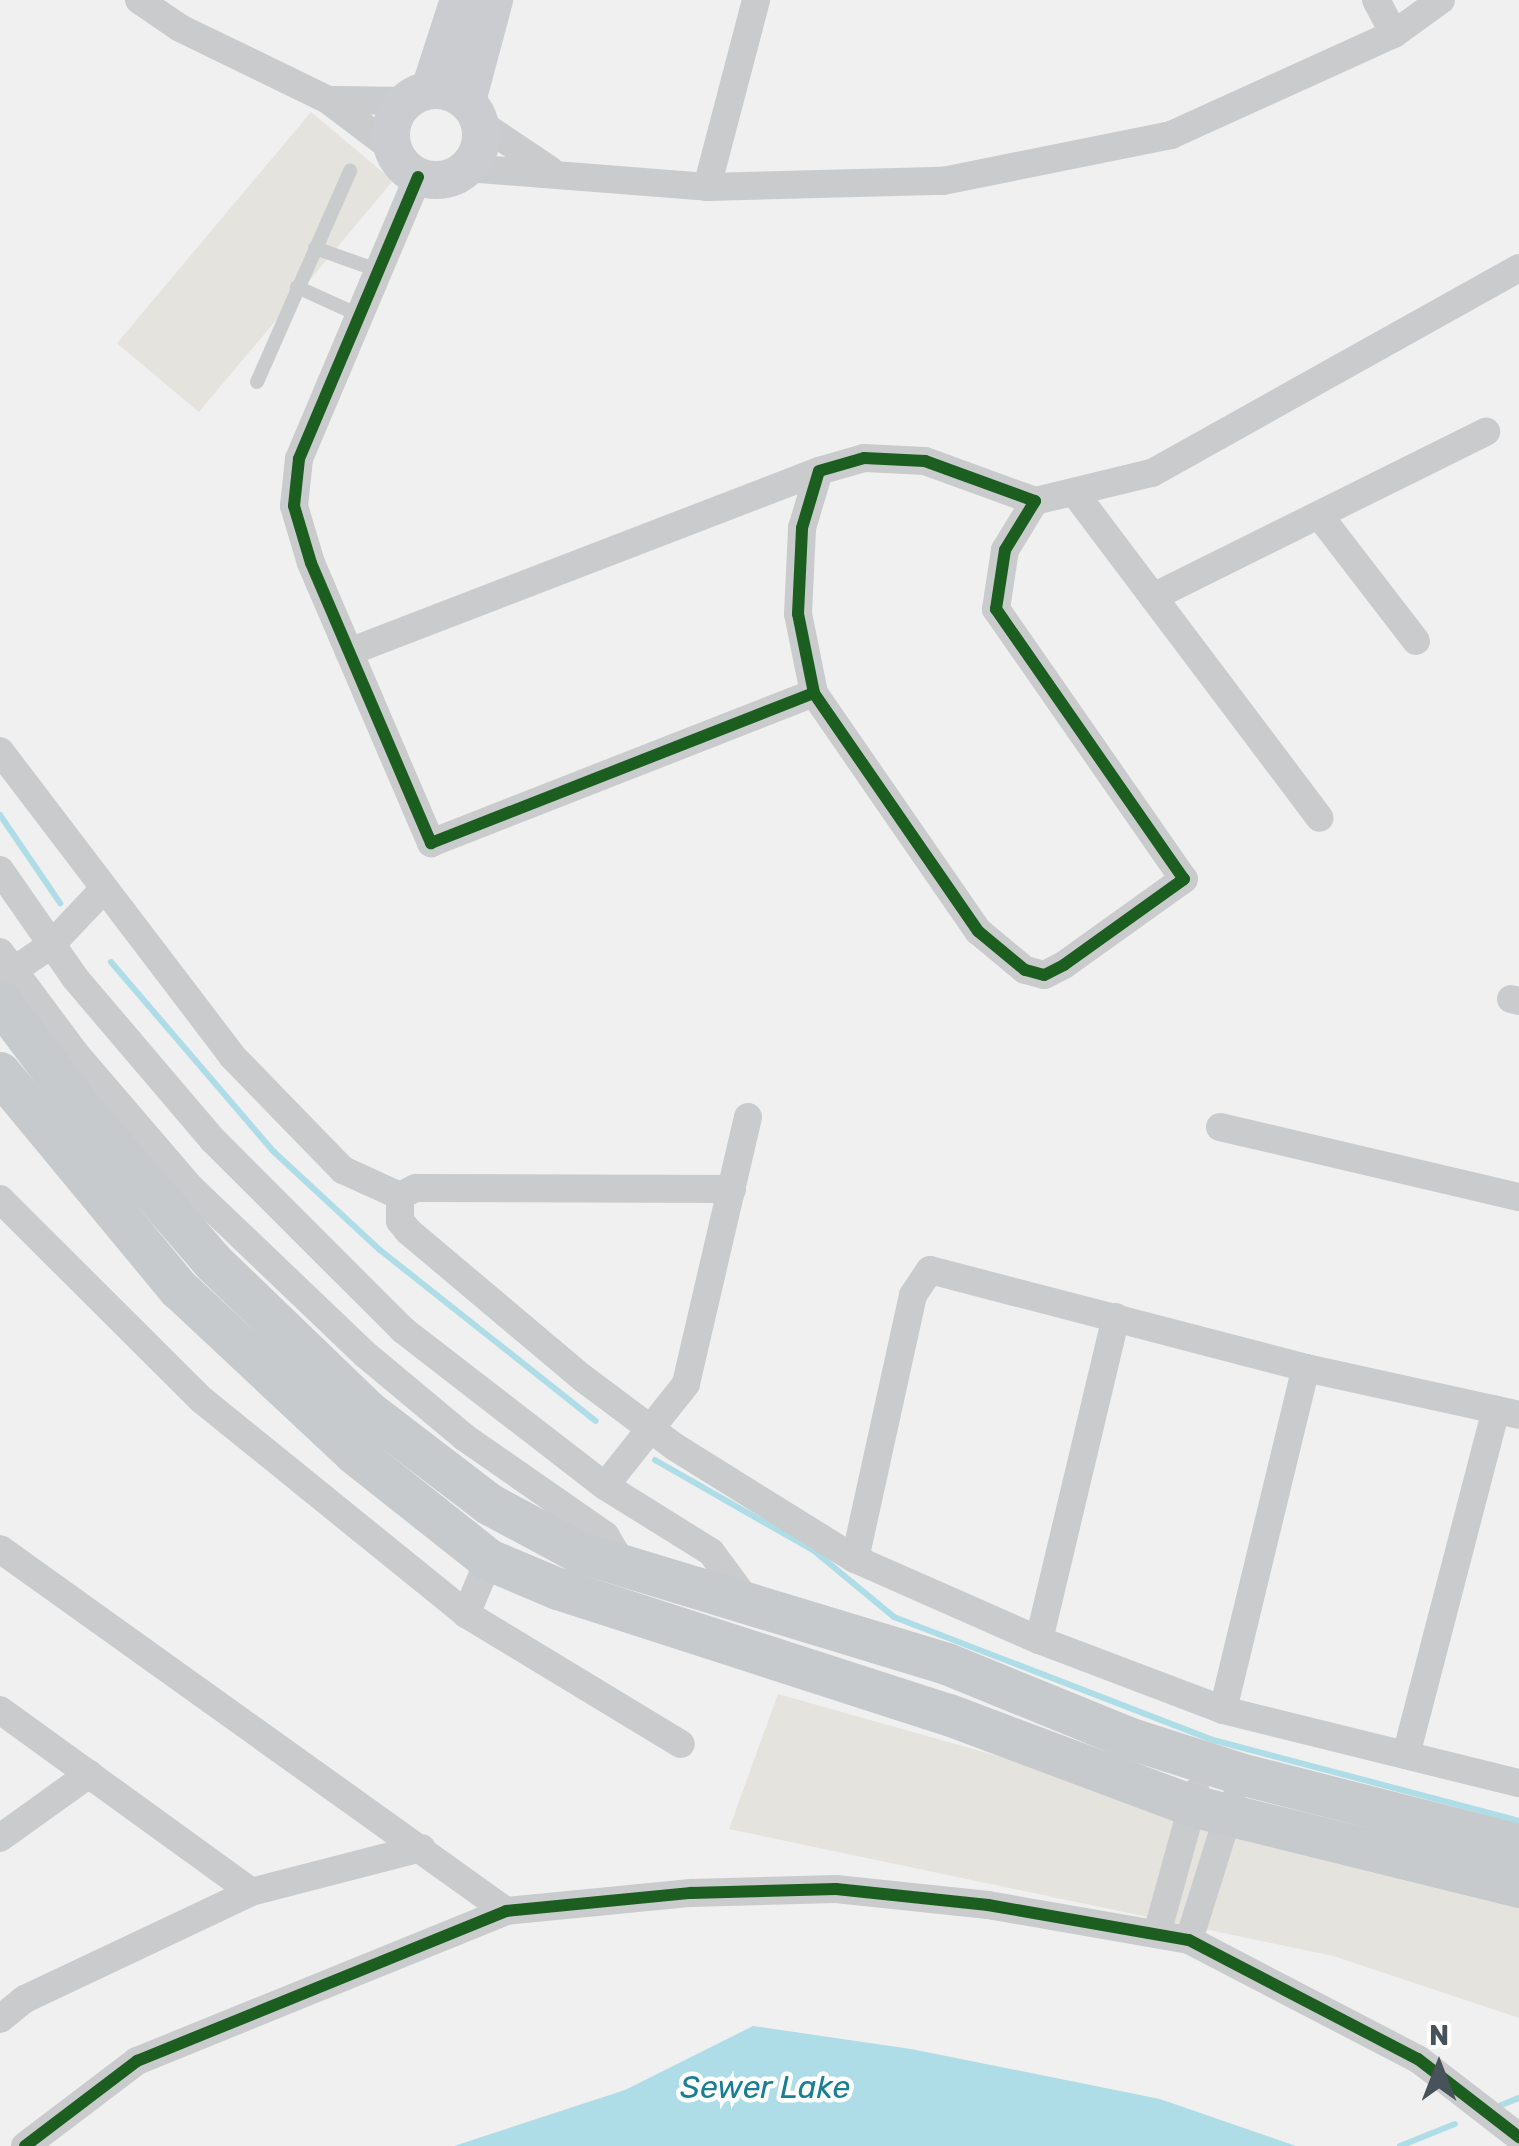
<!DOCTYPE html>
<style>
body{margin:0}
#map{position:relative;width:1519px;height:2146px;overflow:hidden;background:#f0f0f0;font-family:Rubik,sans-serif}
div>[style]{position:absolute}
.commercial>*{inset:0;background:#e5e3dd;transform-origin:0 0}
.water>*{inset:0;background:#aedce7}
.stream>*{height:6px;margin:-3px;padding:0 3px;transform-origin:3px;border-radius:3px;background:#aedce7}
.lane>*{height:14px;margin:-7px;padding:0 7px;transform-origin:7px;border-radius:7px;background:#cacbcd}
.street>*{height:28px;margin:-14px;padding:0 14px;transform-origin:14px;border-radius:14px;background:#cacbcd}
.secondary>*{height:38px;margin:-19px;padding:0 19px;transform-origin:19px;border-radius:19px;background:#cacccf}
.secondary>.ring{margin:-19px;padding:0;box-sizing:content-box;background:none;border:38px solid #cacccf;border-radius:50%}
.primary>*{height:42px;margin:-21px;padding:0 21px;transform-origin:21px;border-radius:21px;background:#c6cacc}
.cycleway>*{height:12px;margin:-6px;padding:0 6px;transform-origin:6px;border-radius:6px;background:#1b5e20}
span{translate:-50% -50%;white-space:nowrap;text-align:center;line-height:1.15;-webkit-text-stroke:9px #fff;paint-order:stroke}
.water-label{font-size:32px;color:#1a7e94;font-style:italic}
.north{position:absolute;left:1389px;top:2016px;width:100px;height:100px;-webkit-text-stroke:8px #fff;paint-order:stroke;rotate:0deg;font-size:28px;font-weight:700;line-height:40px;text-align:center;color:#48525a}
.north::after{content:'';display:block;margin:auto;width:35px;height:45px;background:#48525a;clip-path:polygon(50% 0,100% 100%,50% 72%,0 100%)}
</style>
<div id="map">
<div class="commercial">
<div style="left:311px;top:112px;width:107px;height:302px;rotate:40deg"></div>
<div style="clip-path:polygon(778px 1694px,1519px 1903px,1519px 2018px,1333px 1956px,729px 1829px)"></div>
</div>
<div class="water">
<div style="clip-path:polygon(753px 2026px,911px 2049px,1160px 2099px,1296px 2146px,454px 2146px,625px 2090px)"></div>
</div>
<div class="stream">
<div style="left:0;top:815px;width:107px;rotate:55.7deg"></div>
<div style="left:111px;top:962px;width:249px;rotate:49.4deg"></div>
<div style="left:273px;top:1151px;width:146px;rotate:42.8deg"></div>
<div style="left:380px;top:1250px;width:275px;rotate:38.4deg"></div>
<div style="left:655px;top:1460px;width:182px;rotate:29.7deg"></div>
<div style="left:813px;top:1550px;width:105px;rotate:39.6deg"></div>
<div style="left:894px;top:1617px;width:342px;rotate:21.1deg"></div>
<div style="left:1213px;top:1740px;width:317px;rotate:14.8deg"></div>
<div style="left:1494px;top:2108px;width:27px;rotate:-22deg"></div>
<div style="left:1400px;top:2146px;width:59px;rotate:-21.8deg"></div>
</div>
<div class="lane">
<div style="left:315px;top:248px;width:69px;rotate:19.5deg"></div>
<div style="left:297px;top:287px;width:70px;rotate:24.4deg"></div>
<div style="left:257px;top:382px;width:231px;rotate:-66.2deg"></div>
</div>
<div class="street">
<div style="left:139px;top:0;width:50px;rotate:34.3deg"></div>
<div style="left:180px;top:28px;width:165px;rotate:25.9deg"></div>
<div style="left:328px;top:100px;width:76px;rotate:37deg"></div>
<div style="left:1376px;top:0;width:38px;rotate:62deg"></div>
<div style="left:335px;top:100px;width:71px;rotate:0.8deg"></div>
<div style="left:480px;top:123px;width:84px;rotate:33.9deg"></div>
<div style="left:467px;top:168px;width:241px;rotate:4.5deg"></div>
<div style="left:707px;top:187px;width:236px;rotate:-1.5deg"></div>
<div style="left:943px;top:181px;width:233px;rotate:-11.4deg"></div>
<div style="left:1171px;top:135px;width:245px;rotate:-24.4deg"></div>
<div style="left:1394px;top:34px;width:58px;rotate:-35.9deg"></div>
<div style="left:418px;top:177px;width:306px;rotate:112.9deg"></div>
<div style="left:299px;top:459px;width:47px;rotate:96.1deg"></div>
<div style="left:294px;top:506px;width:59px;rotate:73.4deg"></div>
<div style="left:311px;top:563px;width:305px;rotate:66.8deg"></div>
<div style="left:431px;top:843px;width:411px;rotate:-21.4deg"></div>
<div style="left:814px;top:693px;width:81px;rotate:-101.4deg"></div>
<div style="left:798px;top:614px;width:86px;rotate:-87.3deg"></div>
<div style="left:802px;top:528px;width:59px;rotate:-73.4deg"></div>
<div style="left:819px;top:471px;width:47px;rotate:-16.1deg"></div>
<div style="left:864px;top:458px;width:61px;rotate:2.8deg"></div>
<div style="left:925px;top:461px;width:117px;rotate:20deg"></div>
<div style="left:1035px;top:501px;width:57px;rotate:121.5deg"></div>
<div style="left:1005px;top:550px;width:60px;rotate:98.7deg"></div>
<div style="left:996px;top:609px;width:329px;rotate:55.2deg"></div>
<div style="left:1184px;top:879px;width:148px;rotate:144.4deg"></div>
<div style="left:1064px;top:965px;width:22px;rotate:153deg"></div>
<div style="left:1044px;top:975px;width:20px;rotate:-165deg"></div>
<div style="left:1025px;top:970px;width:61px;rotate:-140.3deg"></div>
<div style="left:978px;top:931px;width:289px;rotate:-124.6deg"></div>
<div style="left:707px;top:187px;width:193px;rotate:-75.3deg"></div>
<div style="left:1074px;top:492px;width:408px;rotate:53deg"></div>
<div style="left:1035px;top:501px;width:120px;rotate:-13.5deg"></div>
<div style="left:1152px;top:473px;width:420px;rotate:-29.2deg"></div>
<div style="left:1319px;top:515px;width:159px;rotate:52.4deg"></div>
<div style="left:1153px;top:597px;width:372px;rotate:-26.4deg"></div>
<div style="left:349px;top:652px;width:504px;rotate:-21.06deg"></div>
<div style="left:0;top:751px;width:383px;rotate:52.7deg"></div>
<div style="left:232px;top:1056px;width:159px;rotate:45.8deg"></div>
<div style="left:343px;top:1170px;width:63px;rotate:24.5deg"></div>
<div style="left:0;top:870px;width:131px;rotate:55.2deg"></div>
<div style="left:75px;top:978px;width:213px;rotate:49.6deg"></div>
<div style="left:213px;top:1140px;width:269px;rotate:45deg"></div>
<div style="left:403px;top:1330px;width:255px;rotate:37.7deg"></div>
<div style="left:0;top:952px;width:126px;rotate:53.4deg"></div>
<div style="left:75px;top:1053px;width:177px;rotate:49.4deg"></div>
<div style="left:190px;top:1187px;width:243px;rotate:43.7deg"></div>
<div style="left:366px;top:1355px;width:128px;rotate:39.9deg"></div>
<div style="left:464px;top:1437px;width:172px;rotate:34.8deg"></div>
<div style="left:605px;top:1535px;width:39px;rotate:59deg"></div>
<div style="left:1px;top:979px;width:60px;rotate:-34.2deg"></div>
<div style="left:51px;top:945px;width:73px;rotate:-46.7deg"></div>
<div style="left:1511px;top:999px;width:8px;rotate:14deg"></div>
<div style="left:748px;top:1117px;width:274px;rotate:103.1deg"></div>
<div style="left:686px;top:1384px;width:130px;rotate:128.5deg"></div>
<div style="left:605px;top:1486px;width:125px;rotate:31.9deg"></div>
<div style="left:711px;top:1552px;width:67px;rotate:53.5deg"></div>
<div style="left:1220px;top:1127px;width:307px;rotate:13.2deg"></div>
<div style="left:400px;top:1196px;width:25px;rotate:90deg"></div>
<div style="left:400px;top:1221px;width:13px;rotate:51deg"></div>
<div style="left:408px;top:1231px;width:230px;rotate:40.1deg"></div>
<div style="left:584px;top:1379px;width:114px;rotate:36.8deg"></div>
<div style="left:675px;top:1447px;width:212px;rotate:31.9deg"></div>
<div style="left:855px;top:1559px;width:201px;rotate:23.8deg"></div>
<div style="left:1039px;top:1640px;width:197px;rotate:20.8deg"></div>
<div style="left:1223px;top:1710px;width:305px;rotate:13.9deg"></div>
<div style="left:400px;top:1196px;width:18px;rotate:-27deg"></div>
<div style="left:416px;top:1188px;width:316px;rotate:0.2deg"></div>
<div style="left:0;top:1199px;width:285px;rotate:44.9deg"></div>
<div style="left:202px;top:1400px;width:340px;rotate:39deg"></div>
<div style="left:466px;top:1614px;width:251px;rotate:31.2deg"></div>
<div style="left:0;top:1549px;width:622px;rotate:35.58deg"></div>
<div style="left:855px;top:1559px;width:270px;rotate:-77.6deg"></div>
<div style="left:913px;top:1295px;width:30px;rotate:-56deg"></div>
<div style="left:930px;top:1270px;width:389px;rotate:14.6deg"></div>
<div style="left:1306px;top:1368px;width:218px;rotate:12.4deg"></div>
<div style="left:466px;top:1614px;width:59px;rotate:-66.9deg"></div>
<div style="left:1039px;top:1640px;width:332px;rotate:-76.6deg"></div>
<div style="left:0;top:1710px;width:310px;rotate:35.9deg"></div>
<div style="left:1223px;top:1710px;width:352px;rotate:-76.4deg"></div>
<div style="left:1406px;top:1755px;width:357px;rotate:-75.4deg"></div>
<div style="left:0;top:1838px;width:110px;rotate:-35.7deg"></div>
<div style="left:1158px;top:1930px;width:143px;rotate:-74.6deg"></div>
<div style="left:1189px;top:1940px;width:144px;rotate:-72.6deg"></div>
<div style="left:0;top:2019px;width:32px;rotate:-39deg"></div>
<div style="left:25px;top:1999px;width:250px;rotate:-25.3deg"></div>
<div style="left:251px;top:1892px;width:176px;rotate:-14.5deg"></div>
<div style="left:25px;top:2146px;width:141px;rotate:-37.2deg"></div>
<div style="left:137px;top:2061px;width:398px;rotate:-22.1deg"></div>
<div style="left:506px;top:1911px;width:186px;rotate:-5.6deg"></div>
<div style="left:691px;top:1893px;width:145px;rotate:-1.6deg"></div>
<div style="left:836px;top:1889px;width:153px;rotate:6deg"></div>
<div style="left:988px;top:1905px;width:204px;rotate:9.9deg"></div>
<div style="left:1189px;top:1940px;width:258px;rotate:27.5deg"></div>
<div style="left:1418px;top:2059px;width:128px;rotate:37.7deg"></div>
</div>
<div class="secondary">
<div style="left:430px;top:89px;width:94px;rotate:-72deg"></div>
<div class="ring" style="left:391px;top:90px;width:52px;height:52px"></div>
<div style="left:467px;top:101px;width:105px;rotate:-75deg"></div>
</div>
<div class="primary">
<div style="left:0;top:1001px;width:135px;rotate:53.1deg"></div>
<div style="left:81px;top:1109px;width:203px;rotate:49.2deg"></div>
<div style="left:214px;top:1263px;width:216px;rotate:43.9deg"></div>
<div style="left:370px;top:1413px;width:150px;rotate:37.4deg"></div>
<div style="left:489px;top:1504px;width:101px;rotate:28.3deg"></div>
<div style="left:578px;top:1552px;width:386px;rotate:16.9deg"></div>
<div style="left:947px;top:1664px;width:196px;rotate:22.2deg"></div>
<div style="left:1128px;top:1738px;width:118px;rotate:17.8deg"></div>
<div style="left:1240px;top:1774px;width:288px;rotate:14.3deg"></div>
<div style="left:0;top:1073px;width:281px;rotate:50.4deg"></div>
<div style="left:179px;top:1289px;width:240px;rotate:43.1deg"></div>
<div style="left:354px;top:1453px;width:172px;rotate:38.4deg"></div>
<div style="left:489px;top:1560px;width:75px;rotate:22.8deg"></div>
<div style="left:558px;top:1589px;width:411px;rotate:17.9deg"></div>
<div style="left:949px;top:1715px;width:259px;rotate:20.5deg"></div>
<div style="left:1192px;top:1806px;width:337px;rotate:13.9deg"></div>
</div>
<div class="cycleway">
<div style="left:418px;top:177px;width:306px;rotate:112.9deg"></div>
<div style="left:299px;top:459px;width:47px;rotate:96.1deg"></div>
<div style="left:294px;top:506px;width:59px;rotate:73.4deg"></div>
<div style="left:311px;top:563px;width:305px;rotate:66.8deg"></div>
<div style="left:431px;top:843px;width:411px;rotate:-21.4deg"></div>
<div style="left:814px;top:693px;width:81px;rotate:-101.4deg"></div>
<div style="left:798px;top:614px;width:86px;rotate:-87.3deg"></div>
<div style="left:802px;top:528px;width:59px;rotate:-73.4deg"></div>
<div style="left:819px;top:471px;width:47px;rotate:-16.1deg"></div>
<div style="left:864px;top:458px;width:61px;rotate:2.8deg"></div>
<div style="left:925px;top:461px;width:117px;rotate:20deg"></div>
<div style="left:1035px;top:501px;width:57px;rotate:121.5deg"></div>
<div style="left:1005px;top:550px;width:60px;rotate:98.7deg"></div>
<div style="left:996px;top:609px;width:329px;rotate:55.2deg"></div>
<div style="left:1184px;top:879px;width:148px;rotate:144.4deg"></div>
<div style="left:1064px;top:965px;width:22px;rotate:153deg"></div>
<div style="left:1044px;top:975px;width:20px;rotate:-165deg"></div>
<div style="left:1025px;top:970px;width:61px;rotate:-140.3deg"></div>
<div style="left:978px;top:931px;width:289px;rotate:-124.6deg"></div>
<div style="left:25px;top:2146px;width:141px;rotate:-37.2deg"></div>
<div style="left:137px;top:2061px;width:398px;rotate:-22.1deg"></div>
<div style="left:506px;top:1911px;width:186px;rotate:-5.6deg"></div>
<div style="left:691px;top:1893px;width:145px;rotate:-1.6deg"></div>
<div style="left:836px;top:1889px;width:153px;rotate:6deg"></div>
<div style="left:988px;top:1905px;width:204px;rotate:9.9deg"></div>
<div style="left:1189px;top:1940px;width:258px;rotate:27.5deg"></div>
<div style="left:1418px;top:2059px;width:128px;rotate:37.7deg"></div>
</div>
<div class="water-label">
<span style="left:765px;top:2087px">Sewer Lake</span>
</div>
<div class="north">N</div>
</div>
